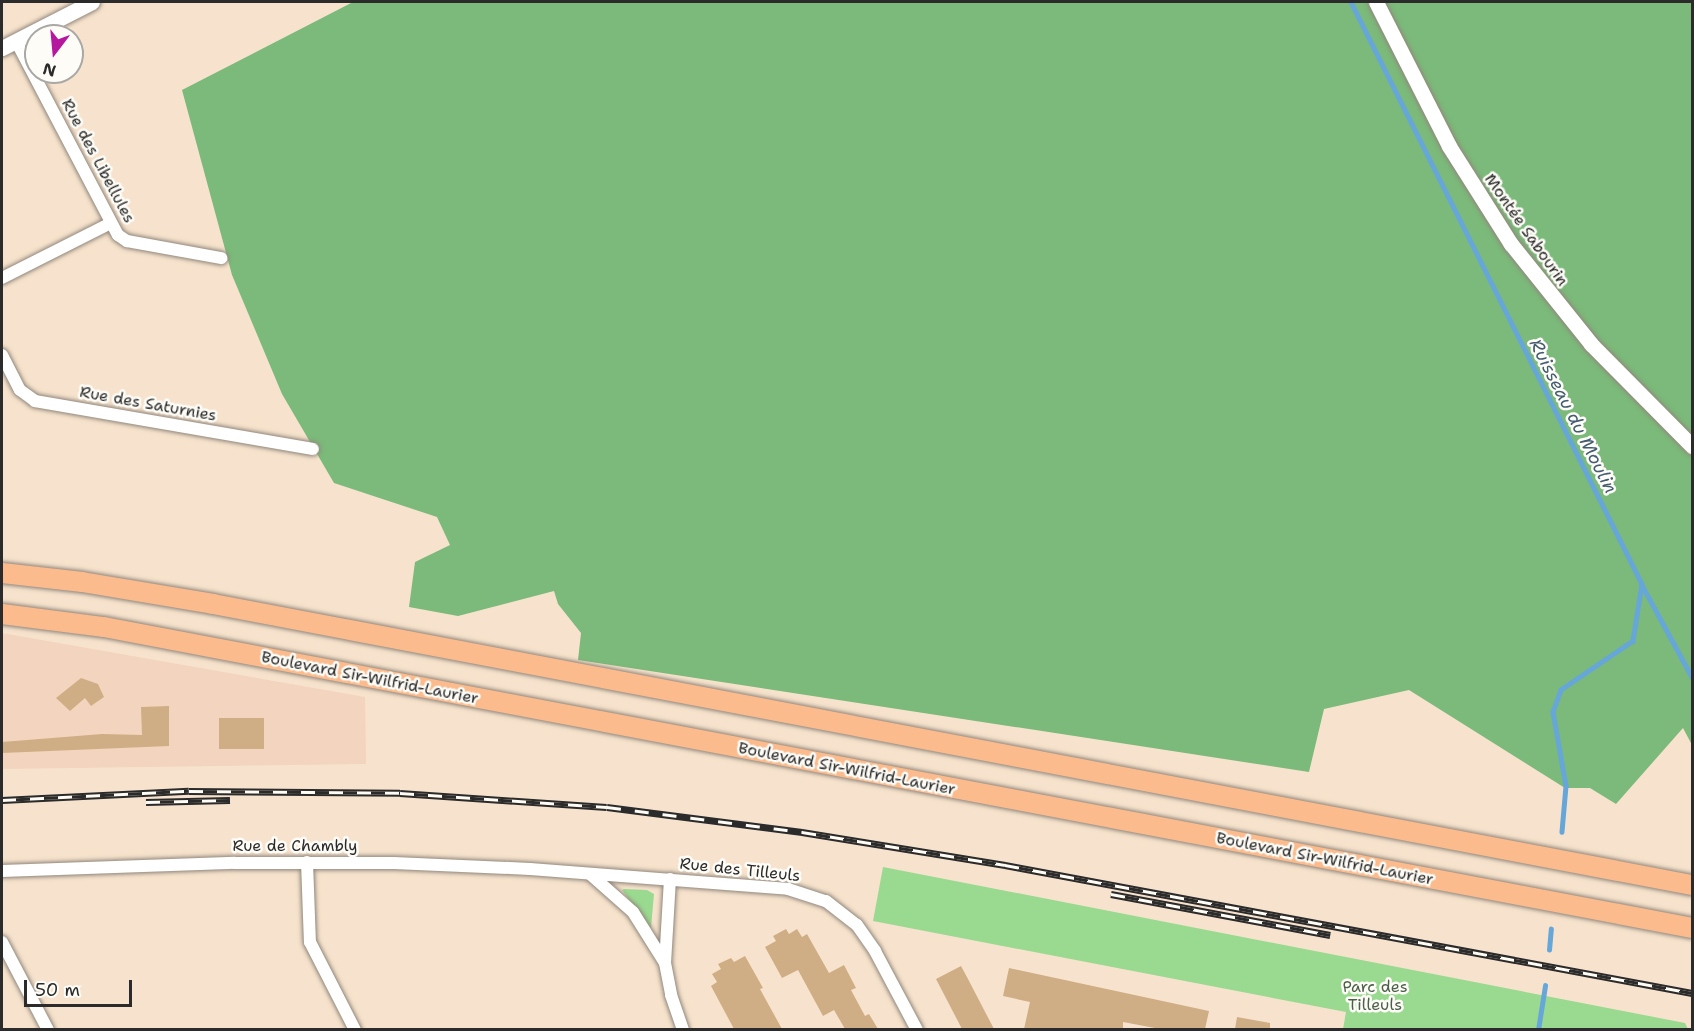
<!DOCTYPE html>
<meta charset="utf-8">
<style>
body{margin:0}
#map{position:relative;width:1694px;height:1031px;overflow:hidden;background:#f7e3cd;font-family:"Shantell Sans",sans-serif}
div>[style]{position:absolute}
.built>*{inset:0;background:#f3d4be}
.green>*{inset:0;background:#9ada90}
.forest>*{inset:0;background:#7bba7a}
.stream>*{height:4.5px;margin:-2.25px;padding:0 2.25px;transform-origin:2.25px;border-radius:2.25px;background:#66a6d9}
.building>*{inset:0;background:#cfae85;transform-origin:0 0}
.roads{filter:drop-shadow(0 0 2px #91877c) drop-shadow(0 0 2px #91877c)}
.minor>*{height:12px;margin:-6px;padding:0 6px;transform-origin:6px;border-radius:6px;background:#fff}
.tertiary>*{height:15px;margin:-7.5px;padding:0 7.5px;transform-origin:7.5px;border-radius:7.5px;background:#fff}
.primary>*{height:20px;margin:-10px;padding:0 10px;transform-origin:10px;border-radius:10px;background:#fbbb8d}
.rail>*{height:7px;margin-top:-3.5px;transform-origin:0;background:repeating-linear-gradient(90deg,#fdfcf7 0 14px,#2b2b2b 0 28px);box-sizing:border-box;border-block:2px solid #2b2b2b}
span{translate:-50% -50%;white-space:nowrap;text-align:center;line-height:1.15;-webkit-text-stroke:5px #fdfcf7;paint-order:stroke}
.street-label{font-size:16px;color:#2b2b2b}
.park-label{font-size:16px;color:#4c6049}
.water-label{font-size:18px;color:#435c71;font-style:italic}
.frame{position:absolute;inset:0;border:3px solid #2b2b2b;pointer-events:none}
.north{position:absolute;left:24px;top:24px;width:60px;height:60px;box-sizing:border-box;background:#fdfcf7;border:2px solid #a9a8a5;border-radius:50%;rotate:196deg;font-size:16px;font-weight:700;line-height:24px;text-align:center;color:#2b2b2b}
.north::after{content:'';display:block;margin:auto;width:21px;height:27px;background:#b5179e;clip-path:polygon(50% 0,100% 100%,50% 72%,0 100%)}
.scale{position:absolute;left:24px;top:980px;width:108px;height:27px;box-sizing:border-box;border:3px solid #2b2b2b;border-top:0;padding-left:8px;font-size:18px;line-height:21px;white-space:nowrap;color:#2b2b2b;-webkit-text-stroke:4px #fdfcf7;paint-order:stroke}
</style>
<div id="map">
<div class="built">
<div style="clip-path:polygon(2px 633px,365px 697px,366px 764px,2px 769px)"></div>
</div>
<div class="green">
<div style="clip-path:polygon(883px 867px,1685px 1023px,1688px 1029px,1343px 1029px,1346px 1012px,873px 921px)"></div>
<div style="clip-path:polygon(624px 889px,647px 890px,654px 894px,651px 928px,622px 890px)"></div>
</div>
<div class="forest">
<div style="clip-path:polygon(353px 2px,1692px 2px,1692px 745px,1683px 728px,1616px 804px,1590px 788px,1565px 788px,1409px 690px,1324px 709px,1309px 772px,578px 660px,581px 633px,558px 604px,554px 591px,458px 616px,409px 607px,415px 562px,450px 545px,437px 517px,334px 483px,282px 394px,232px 275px,182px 90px)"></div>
</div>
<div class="stream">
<div style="left:1351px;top:2px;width:651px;rotate:63.43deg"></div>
<div style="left:1642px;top:584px;width:58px;rotate:99deg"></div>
<div style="left:1633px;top:641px;width:87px;rotate:145.8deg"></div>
<div style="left:1561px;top:690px;width:23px;rotate:110deg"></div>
<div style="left:1553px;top:712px;width:75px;rotate:80deg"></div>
<div style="left:1566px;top:786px;width:46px;rotate:95deg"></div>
<div style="left:1642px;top:585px;width:105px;rotate:61.5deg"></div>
<div style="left:1549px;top:950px;width:21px;rotate:-85deg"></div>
<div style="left:1538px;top:1030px;width:45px;rotate:-81deg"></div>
</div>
<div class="building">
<div style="clip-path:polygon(81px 678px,98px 684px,104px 697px,91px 706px,85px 698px,70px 711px,56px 698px)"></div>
<div style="clip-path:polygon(169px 706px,169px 746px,2px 753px,2px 742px,102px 734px,142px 735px,141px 707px)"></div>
<div style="left:219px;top:718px;width:45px;height:31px"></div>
<div style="clip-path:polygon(786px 929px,789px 934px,797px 929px,802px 937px,807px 934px,829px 973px,844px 965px,856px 988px,851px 990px,865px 1016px,869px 1014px,878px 1029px,845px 1029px,834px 1010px,823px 1016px,798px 970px,782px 978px,765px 947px,776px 941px,773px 936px)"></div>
<div style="clip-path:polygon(745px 956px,763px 988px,760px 989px,782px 1029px,734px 1029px,711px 986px,717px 982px,712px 974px,721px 969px,718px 964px,731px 958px,734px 962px)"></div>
<div style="clip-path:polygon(961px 966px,968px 979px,994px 1029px,962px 1029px,936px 979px)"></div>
<div style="clip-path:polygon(1009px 968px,1209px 1011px,1205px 1029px,1160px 1029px,1123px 1022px,1123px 1029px,1024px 1029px,1030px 1002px,1003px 996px)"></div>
<div style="clip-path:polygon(1237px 1017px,1270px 1023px,1270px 1029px,1235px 1029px)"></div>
</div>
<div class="roads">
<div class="minor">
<div style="left:16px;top:41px;width:219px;rotate:62.3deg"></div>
<div style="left:118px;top:235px;width:11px;rotate:34deg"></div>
<div style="left:127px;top:241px;width:96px;rotate:10.3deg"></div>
<div style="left:2px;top:278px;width:122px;rotate:-26.8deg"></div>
<div style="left:2px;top:355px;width:39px;rotate:63deg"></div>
<div style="left:20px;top:390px;width:19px;rotate:36deg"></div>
<div style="left:35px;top:401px;width:282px;rotate:9.8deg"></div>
<div style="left:307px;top:862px;width:80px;rotate:87.9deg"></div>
<div style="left:310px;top:942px;width:99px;rotate:62.9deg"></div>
<div style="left:2px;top:871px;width:233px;rotate:-2deg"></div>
<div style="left:235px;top:863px;width:159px"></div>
<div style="left:394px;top:863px;width:136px;rotate:2.5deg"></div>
<div style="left:530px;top:869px;width:259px;rotate:4.4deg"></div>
<div style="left:788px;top:889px;width:40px;rotate:18deg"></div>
<div style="left:826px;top:901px;width:39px;rotate:38deg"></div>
<div style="left:857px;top:925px;width:32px;rotate:55deg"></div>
<div style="left:875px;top:951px;width:89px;rotate:62deg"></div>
<div style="left:590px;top:874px;width:57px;rotate:41.5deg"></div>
<div style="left:633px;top:912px;width:60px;rotate:57.9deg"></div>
<div style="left:670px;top:879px;width:84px;rotate:93.4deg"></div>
<div style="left:665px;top:963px;width:33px;rotate:79deg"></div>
<div style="left:671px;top:995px;width:37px;rotate:71deg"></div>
<div style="left:2px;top:942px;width:99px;rotate:62.4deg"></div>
</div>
<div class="tertiary">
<div style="left:1376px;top:2px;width:161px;rotate:63.1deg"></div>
<div style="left:1449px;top:146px;width:116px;rotate:57.7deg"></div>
<div style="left:1511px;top:244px;width:128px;rotate:51.3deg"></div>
<div style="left:1591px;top:344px;width:144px;rotate:45.3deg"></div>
<div style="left:2px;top:48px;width:101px;rotate:-27.1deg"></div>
</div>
<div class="primary">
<div style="left:2px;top:573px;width:81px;rotate:6.4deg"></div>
<div style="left:82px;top:582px;width:133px;rotate:9.5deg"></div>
<div style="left:213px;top:604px;width:1505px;rotate:10.76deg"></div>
<div style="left:2px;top:614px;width:103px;rotate:7.3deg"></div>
<div style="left:104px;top:627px;width:1616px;rotate:10.73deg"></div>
</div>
</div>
<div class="rail">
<div style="left:2px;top:800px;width:187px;rotate:-2.8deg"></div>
<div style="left:189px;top:791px;width:211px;rotate:0.5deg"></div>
<div style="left:400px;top:793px;width:207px;rotate:3.9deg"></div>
<div style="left:607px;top:807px;width:197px;rotate:7.3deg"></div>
<div style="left:802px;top:832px;width:206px;rotate:9.2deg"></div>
<div style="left:1005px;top:865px;width:699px;rotate:10.55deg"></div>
<div style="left:146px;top:802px;width:84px;rotate:-1.4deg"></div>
<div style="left:1111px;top:894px;width:223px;rotate:10.6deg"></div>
</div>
<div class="street-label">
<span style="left:98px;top:161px;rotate:62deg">Rue des Libellules</span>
<span style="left:1526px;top:230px;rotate:55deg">Montée Sabourin</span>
<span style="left:148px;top:404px;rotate:10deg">Rue des Saturnies</span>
<span style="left:370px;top:678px;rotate:11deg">Boulevard Sir-Wilfrid-Laurier</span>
<span style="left:847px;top:769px;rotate:11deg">Boulevard Sir-Wilfrid-Laurier</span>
<span style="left:295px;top:846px">Rue de Chambly</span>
<span style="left:1325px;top:859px;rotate:11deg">Boulevard Sir-Wilfrid-Laurier</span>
<span style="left:740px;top:870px;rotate:6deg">Rue des Tilleuls</span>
</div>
<div class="park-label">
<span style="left:1375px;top:996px">Parc des<br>Tilleuls</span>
</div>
<div class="water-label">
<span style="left:1573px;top:416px;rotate:63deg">Ruisseau du Moulin</span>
</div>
<div class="frame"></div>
<div class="north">N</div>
<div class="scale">50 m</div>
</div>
